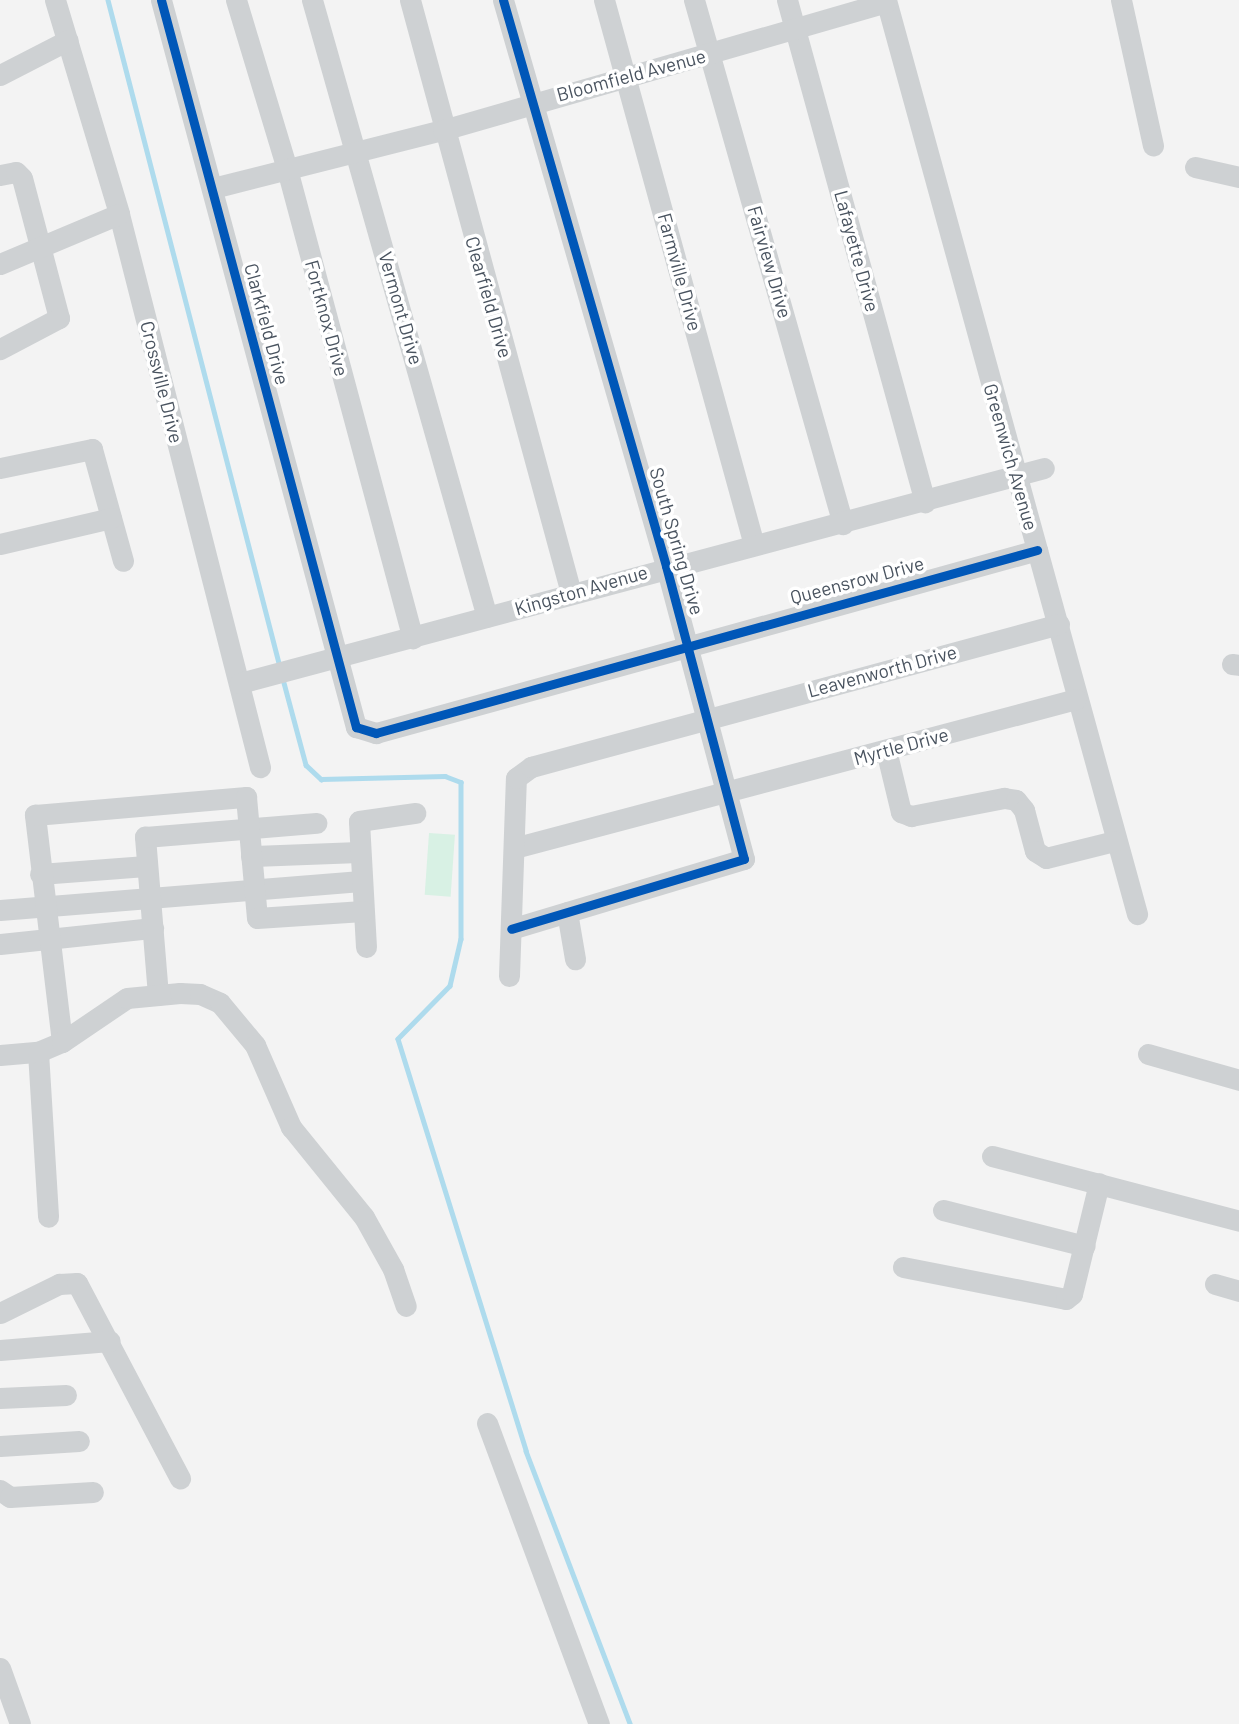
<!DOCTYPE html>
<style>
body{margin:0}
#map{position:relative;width:1239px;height:1724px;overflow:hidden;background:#f3f3f3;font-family:Barlow,sans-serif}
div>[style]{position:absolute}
.green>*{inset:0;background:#d8f1e4;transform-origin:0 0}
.stream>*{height:4.5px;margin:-2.25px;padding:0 2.25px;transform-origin:2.25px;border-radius:2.25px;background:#aedbed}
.minor>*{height:21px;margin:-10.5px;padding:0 10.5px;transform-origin:10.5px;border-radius:10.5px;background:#ced1d3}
.cycleway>*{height:9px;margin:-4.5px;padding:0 4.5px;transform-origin:4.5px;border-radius:4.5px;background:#0057b8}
span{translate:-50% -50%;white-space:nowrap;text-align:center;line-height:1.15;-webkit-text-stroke:7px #fff;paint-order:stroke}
.street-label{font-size:19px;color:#49535f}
</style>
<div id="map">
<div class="green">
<div style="left:429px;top:833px;width:26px;height:62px;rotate:4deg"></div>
</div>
<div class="stream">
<div style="left:108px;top:0;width:689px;rotate:75.54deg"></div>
<div style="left:283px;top:679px;width:89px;rotate:75deg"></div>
<div style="left:306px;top:765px;width:21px;rotate:43deg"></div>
<div style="left:321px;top:779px;width:124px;rotate:-1.4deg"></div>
<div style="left:445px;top:776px;width:17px;rotate:21deg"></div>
<div style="left:461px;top:782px;width:157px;rotate:90deg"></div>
<div style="left:461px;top:939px;width:48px;rotate:103.2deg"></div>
<div style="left:450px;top:986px;width:74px;rotate:134.5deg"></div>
<div style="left:398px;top:1039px;width:431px;rotate:72.7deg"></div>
<div style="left:526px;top:1451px;width:292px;rotate:69.1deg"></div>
</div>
<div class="minor">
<div style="left:55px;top:0;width:223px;rotate:73.3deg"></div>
<div style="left:119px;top:214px;width:571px;rotate:75.7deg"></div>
<div style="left:161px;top:0;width:753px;rotate:74.99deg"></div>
<div style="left:356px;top:727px;width:21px;rotate:17deg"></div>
<div style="left:376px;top:733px;width:686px;rotate:-15.47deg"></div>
<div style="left:236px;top:0;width:177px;rotate:73.2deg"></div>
<div style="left:287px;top:169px;width:486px;rotate:75deg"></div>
<div style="left:312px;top:0;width:641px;rotate:74.17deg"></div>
<div style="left:410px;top:0;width:614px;rotate:74.81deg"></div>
<div style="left:503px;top:0;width:589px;rotate:73.93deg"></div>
<div style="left:666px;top:566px;width:303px;rotate:75.1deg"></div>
<div style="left:744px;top:859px;width:243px;rotate:163.3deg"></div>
<div style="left:604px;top:0;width:565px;rotate:74.61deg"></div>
<div style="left:694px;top:0;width:545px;rotate:74.13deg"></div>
<div style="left:787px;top:0;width:521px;rotate:74.63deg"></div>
<div style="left:886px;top:0;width:948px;rotate:74.64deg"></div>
<div style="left:1121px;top:0;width:149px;rotate:77.6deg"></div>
<div style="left:0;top:75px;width:76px;rotate:-27.2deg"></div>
<div style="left:1195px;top:167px;width:45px;rotate:12.8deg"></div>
<div style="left:0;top:175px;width:16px;rotate:-11deg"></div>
<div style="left:16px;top:172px;width:8px;rotate:45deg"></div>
<div style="left:22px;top:178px;width:145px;rotate:75.2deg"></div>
<div style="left:59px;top:318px;width:67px;rotate:152.3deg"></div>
<div style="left:213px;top:188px;width:237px;rotate:-14.2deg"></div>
<div style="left:443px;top:130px;width:461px;rotate:-16.1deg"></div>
<div style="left:0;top:264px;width:129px;rotate:-22.8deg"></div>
<div style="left:0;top:468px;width:94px;rotate:-11.7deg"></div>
<div style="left:92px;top:449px;width:116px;rotate:74.5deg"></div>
<div style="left:0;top:544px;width:114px;rotate:-13.2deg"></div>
<div style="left:1232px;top:664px;width:7px;rotate:8deg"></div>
<div style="left:240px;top:683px;width:832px;rotate:-14.97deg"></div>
<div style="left:886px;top:750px;width:64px;rotate:76.4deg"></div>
<div style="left:901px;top:812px;width:11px;rotate:22deg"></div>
<div style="left:911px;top:816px;width:95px;rotate:-11deg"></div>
<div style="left:1004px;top:798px;width:12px;rotate:9deg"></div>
<div style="left:1016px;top:800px;width:13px;rotate:51deg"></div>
<div style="left:1024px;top:810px;width:42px;rotate:75deg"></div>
<div style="left:1035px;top:851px;width:13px;rotate:32deg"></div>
<div style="left:1046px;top:858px;width:70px;rotate:-14deg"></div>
<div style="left:514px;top:848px;width:581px;rotate:-14.85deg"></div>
<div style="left:251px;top:856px;width:108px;rotate:-2.1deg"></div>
<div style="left:40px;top:874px;width:106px;rotate:-4.3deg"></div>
<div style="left:0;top:910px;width:362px;rotate:-4.6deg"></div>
<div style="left:567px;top:912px;width:48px;rotate:80.3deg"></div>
<div style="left:0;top:944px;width:154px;rotate:-6deg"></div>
<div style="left:366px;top:947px;width:126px;rotate:-93.2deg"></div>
<div style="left:359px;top:821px;width:57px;rotate:-8.1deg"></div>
<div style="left:509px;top:976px;width:198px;rotate:-88deg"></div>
<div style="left:516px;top:778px;width:19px;rotate:-36deg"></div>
<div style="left:531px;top:767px;width:547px;rotate:-15.15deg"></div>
<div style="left:158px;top:995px;width:159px;rotate:-94.7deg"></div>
<div style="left:145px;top:837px;width:172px;rotate:-4.7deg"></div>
<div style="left:62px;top:1042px;width:229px;rotate:-96.8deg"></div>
<div style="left:35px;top:815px;width:212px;rotate:-4.9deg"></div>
<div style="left:246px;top:797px;width:121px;rotate:84.8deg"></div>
<div style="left:257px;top:918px;width:106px;rotate:-3.8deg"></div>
<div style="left:38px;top:1052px;width:165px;rotate:86.5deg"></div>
<div style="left:1148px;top:1054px;width:95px;rotate:15.9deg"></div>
<div style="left:0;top:1055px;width:38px;rotate:-5deg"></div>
<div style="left:38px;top:1052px;width:26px;rotate:-23deg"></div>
<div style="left:62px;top:1042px;width:78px;rotate:-34.1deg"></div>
<div style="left:127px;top:998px;width:53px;rotate:-5.4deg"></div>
<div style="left:180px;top:993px;width:20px;rotate:3deg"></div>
<div style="left:200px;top:994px;width:22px;rotate:24deg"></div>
<div style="left:220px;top:1003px;width:55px;rotate:50.2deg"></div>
<div style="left:255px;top:1045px;width:90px;rotate:66.3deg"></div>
<div style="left:291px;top:1127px;width:116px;rotate:51deg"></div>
<div style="left:364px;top:1217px;width:60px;rotate:60.9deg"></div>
<div style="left:393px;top:1269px;width:39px;rotate:71deg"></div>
<div style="left:992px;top:1156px;width:255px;rotate:14.7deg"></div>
<div style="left:943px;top:1210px;width:146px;rotate:14.2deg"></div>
<div style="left:903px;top:1267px;width:166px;rotate:11.1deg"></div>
<div style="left:1066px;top:1299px;width:8px;rotate:-40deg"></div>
<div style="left:1072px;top:1294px;width:114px;rotate:-76.3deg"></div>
<div style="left:1215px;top:1284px;width:25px;rotate:16deg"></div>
<div style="left:0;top:1313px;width:66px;rotate:-26.2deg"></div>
<div style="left:59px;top:1284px;width:18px;rotate:-3deg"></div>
<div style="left:77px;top:1283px;width:221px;rotate:62.2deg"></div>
<div style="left:0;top:1350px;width:110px;rotate:-4.7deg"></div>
<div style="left:0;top:1398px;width:66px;rotate:-2.6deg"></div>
<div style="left:487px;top:1423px;width:321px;rotate:69.6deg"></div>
<div style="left:0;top:1446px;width:79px;rotate:-3.6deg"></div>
<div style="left:0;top:1490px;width:12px;rotate:35deg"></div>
<div style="left:10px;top:1497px;width:83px;rotate:-3.4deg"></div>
<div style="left:0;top:1668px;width:59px;rotate:70.3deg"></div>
</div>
<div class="cycleway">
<div style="left:161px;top:0;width:753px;rotate:74.99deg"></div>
<div style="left:356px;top:727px;width:21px;rotate:17deg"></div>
<div style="left:376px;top:733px;width:686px;rotate:-15.47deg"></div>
<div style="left:503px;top:0;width:589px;rotate:73.93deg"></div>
<div style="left:666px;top:566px;width:303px;rotate:75.1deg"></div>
<div style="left:744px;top:859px;width:243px;rotate:163.3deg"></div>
</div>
<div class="street-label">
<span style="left:631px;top:75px;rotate:-15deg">Bloomfield Avenue</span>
<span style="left:857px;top:251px;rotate:75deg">Lafayette Drive</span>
<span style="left:770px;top:262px;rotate:74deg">Fairview Drive</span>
<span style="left:680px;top:272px;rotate:75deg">Farmville Drive</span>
<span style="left:489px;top:297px;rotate:74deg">Clearfield Drive</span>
<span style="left:401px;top:308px;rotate:74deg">Vermont Drive</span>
<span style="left:327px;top:318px;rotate:75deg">Fortknox Drive</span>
<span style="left:267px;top:324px;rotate:75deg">Clarkfield Drive</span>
<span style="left:162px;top:382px;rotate:76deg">Crossville Drive</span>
<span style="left:1011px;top:457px;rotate:74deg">Greenwich Avenue</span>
<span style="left:677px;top:541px;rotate:74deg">South Spring Drive</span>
<span style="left:857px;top:580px;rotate:-15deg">Queensrow Drive</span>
<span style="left:581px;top:590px;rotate:-16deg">Kingston Avenue</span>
<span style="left:882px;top:671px;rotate:-15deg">Leavenworth Drive</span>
<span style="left:901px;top:746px;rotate:-15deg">Myrtle Drive</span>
</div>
</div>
